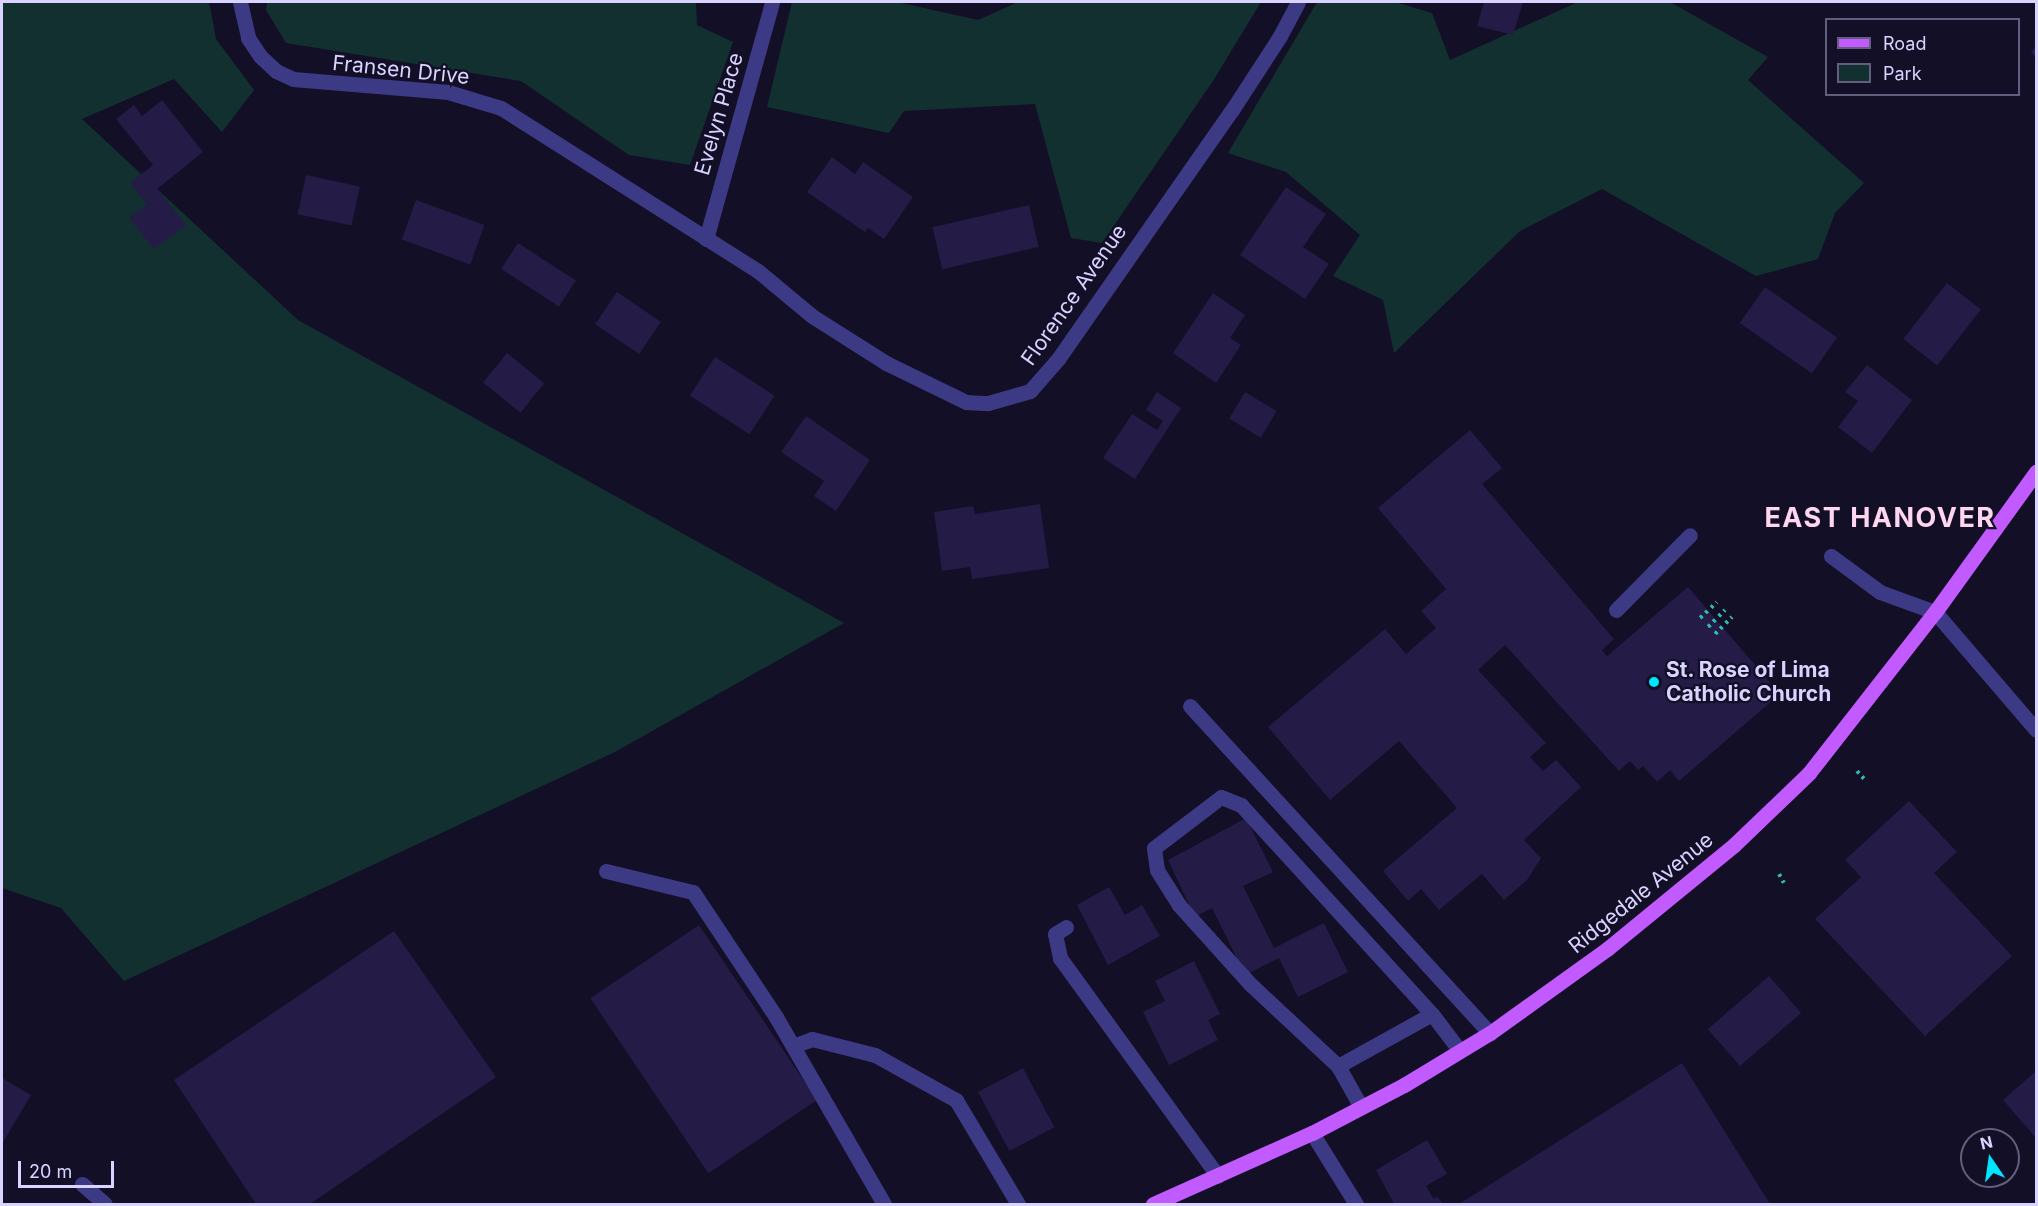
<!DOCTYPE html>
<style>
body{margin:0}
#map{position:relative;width:2038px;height:1206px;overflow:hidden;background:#130f26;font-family:Inter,sans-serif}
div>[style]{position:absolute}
.green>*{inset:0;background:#12302f}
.building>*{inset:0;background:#241b47;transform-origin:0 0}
.path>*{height:4px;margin-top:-2px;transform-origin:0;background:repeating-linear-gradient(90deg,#2fb8b0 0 3px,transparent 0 7.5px)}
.minor>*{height:15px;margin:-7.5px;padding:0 7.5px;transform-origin:7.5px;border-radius:7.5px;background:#3d3a85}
.major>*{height:15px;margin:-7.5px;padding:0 7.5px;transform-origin:7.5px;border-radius:7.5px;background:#c25bff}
.dots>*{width:16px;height:16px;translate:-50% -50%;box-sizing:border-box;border:3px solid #130f26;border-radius:50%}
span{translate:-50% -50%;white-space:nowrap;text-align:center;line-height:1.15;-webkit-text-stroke:4.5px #130f26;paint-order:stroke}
.street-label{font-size:21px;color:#d9d4ff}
.poi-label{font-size:21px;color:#d9d4ff;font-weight:700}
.left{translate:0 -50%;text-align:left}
.district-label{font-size:27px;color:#ffd6f0;font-weight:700;letter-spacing:1.5px}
.frame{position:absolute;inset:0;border:3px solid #d9d4ff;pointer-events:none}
.legend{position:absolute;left:1825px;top:18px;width:195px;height:78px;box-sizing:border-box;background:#130f26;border:2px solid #625e7d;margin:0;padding:8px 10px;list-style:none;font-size:18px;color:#d9d4ff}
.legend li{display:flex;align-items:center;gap:12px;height:30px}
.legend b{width:30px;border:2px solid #625e7d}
.north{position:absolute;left:1960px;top:1128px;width:60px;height:60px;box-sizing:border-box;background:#130f26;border:2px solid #625e7d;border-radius:50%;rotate:347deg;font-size:16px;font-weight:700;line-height:24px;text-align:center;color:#d9d4ff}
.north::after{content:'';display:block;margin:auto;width:21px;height:27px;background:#00e5ff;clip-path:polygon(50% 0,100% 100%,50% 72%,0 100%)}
.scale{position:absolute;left:18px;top:1161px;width:96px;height:27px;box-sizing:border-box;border:3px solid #d9d4ff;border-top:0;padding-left:8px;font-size:18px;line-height:21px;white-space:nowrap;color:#d9d4ff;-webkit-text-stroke:4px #130f26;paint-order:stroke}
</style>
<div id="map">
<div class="green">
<div style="clip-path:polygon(2px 2px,209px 2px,216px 39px,254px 90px,222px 132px,174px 79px,82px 119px,298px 320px,844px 623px,615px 752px,124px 981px,61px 908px,2px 888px)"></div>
<div style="clip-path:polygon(267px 2px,696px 2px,697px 25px,733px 42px,690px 165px,629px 155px,521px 81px,286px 43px,266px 10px)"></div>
<div style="clip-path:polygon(792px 2px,897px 2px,978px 20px,1018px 2px,1261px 2px,1213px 81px,1102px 243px,1071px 238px,1035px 104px,904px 111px,889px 133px,767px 107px)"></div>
<div style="clip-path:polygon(1317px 2px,1395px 2px,1432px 13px,1450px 60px,1578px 2px,1670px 2px,1768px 57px,1748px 80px,1864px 183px,1835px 213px,1818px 259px,1756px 276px,1602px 189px,1520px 231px,1394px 353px,1383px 300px,1333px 276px,1360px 235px,1286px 172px,1228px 153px)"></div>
</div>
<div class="building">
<div style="clip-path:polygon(1484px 2px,1523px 2px,1513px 35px,1477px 26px)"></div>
<div style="clip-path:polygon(2036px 45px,2036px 57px,2031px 53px)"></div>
<div style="clip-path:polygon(162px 100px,203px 152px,157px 189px,186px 225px,154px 249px,129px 218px,147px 204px,130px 183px,153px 165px,116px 119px,134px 105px,142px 116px)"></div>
<div style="clip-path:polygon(832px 157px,855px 174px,863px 162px,913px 197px,884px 239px,868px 228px,865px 232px,807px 192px)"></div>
<div style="left:306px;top:175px;width:55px;height:40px;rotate:12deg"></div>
<div style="clip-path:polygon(1286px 187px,1326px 214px,1303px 247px,1329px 264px,1305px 299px,1240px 255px)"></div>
<div style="left:416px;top:200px;width:73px;height:42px;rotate:20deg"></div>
<div style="left:1029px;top:205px;width:43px;height:99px;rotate:77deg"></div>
<div style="left:518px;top:243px;width:69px;height:31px;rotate:33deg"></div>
<div style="left:1947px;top:283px;width:43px;height:71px;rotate:38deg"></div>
<div style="left:1765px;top:287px;width:88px;height:44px;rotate:35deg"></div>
<div style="left:617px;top:292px;width:53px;height:39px;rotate:34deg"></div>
<div style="clip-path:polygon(1213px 293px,1245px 315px,1230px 338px,1241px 345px,1216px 383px,1173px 353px)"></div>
<div style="left:507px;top:353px;width:48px;height:38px;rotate:39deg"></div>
<div style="left:715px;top:357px;width:71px;height:46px;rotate:33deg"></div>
<div style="clip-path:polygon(1867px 365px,1912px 400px,1872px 453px,1838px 427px,1858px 401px,1845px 392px)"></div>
<div style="clip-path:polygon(1157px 392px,1181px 408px,1135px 479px,1103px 458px,1132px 414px,1157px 430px,1163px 421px,1146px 410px)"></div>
<div style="left:1245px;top:392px;width:37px;height:31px;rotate:31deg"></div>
<div style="clip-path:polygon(806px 416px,870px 460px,836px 511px,814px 496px,824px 481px,781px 452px)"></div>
<div style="clip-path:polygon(1470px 430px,1502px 468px,1482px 484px,1614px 639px,1602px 650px,1607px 656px,1688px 587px,1780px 694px,1679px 781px,1670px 770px,1657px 782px,1643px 766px,1638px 770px,1630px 761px,1619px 771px,1505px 645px,1478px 670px,1546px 743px,1530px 757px,1543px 771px,1556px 760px,1581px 787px,1524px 840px,1541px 858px,1527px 880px,1504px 900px,1482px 874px,1439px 910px,1421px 889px,1408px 901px,1383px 871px,1457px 808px,1399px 741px,1330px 800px,1268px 727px,1385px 629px,1406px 654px,1436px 628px,1421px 611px,1446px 589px,1378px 508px)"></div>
<div style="clip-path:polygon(1040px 504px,1049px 568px,972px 579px,970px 567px,942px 571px,934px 512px,973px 506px,975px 514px)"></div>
<div style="clip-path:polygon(1909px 801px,1957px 852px,1934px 873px,2012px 956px,1925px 1036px,1815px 919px,1861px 877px,1845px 860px)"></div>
<div style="clip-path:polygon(1246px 818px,1273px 872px,1243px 886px,1274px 948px,1324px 923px,1348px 972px,1298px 997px,1279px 958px,1245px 975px,1212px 908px,1195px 917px,1168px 860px)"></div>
<div style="clip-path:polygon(1109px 887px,1125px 915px,1142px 905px,1160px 936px,1108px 965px,1077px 905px)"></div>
<div style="left:699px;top:925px;width:211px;height:131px;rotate:56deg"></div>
<div style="clip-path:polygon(394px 931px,496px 1077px,310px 1204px,256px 1204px,174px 1080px)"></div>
<div style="clip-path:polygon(1194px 961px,1220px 1014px,1208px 1020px,1218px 1040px,1169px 1065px,1143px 1012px,1165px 1001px,1155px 981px)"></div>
<div style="left:1769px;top:976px;width:49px;height:81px;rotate:49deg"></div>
<div style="clip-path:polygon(1682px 1063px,1770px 1204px,1459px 1204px)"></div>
<div style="left:1023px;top:1068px;width:67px;height:51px;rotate:62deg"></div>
<div style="clip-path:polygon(2036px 1071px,2036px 1138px,2003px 1100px)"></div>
<div style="clip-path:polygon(2px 1078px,31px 1095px,2px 1144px)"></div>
<div style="clip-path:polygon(1427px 1140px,1447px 1174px,1426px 1186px,1433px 1198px,1438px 1197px,1443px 1204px,1394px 1204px,1376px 1170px)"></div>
</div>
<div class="path">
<div style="left:1700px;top:618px;width:23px;rotate:-43deg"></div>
<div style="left:1708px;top:627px;width:24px;rotate:-45deg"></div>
<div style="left:1715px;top:634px;width:24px;rotate:-45deg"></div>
<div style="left:1857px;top:771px;width:15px;rotate:48deg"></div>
<div style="left:1779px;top:874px;width:10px;rotate:61deg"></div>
</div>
<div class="minor">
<div style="left:240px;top:2px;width:37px;rotate:77deg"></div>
<div style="left:248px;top:38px;width:22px;rotate:56deg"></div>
<div style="left:260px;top:56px;width:22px;rotate:43deg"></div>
<div style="left:276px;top:71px;width:19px;rotate:25deg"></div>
<div style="left:293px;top:79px;width:156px;rotate:4.8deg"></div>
<div style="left:448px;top:92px;width:55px;rotate:16.8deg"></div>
<div style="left:501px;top:108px;width:304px;rotate:32.4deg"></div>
<div style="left:758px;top:271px;width:70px;rotate:39.8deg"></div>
<div style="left:812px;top:316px;width:88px;rotate:32.4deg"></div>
<div style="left:886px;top:363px;width:89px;rotate:26deg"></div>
<div style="left:966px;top:402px;width:22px;rotate:3deg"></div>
<div style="left:988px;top:403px;width:44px;rotate:-15.9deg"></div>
<div style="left:1030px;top:391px;width:43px;rotate:-48.8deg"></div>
<div style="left:1058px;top:359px;width:304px;rotate:-55.1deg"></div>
<div style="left:1232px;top:110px;width:88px;rotate:-57deg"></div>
<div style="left:1280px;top:36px;width:38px;rotate:-62deg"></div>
<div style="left:706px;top:239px;width:246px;rotate:-74.4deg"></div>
<div style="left:1831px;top:556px;width:61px;rotate:36.3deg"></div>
<div style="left:1880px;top:592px;width:59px;rotate:20deg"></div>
<div style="left:1935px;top:612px;width:155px;rotate:49.4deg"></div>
<div style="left:1616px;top:610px;width:105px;rotate:-45.4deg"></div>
<div style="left:1190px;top:706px;width:444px;rotate:47.5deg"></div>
<div style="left:606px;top:871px;width:89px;rotate:13.6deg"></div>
<div style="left:693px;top:892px;width:150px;rotate:56.4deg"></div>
<div style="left:776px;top:1017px;width:216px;rotate:60deg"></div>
<div style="left:1066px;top:927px;width:13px;rotate:148deg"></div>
<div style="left:1055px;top:934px;width:25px;rotate:78deg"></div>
<div style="left:1060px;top:958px;width:269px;rotate:54.1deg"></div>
<div style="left:793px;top:1046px;width:20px;rotate:-20deg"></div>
<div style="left:812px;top:1039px;width:65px;rotate:14.3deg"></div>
<div style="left:875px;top:1055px;width:93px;rotate:29.1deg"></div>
<div style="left:956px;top:1100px;width:121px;rotate:59.2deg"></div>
<div style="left:1338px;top:1066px;width:119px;rotate:-137deg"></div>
<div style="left:1251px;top:985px;width:108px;rotate:-132deg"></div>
<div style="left:1179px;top:905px;width:41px;rotate:-122.2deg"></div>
<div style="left:1157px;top:870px;width:22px;rotate:-98deg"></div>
<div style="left:1154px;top:848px;width:84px;rotate:-37.3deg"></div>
<div style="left:1221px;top:797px;width:22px;rotate:22deg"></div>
<div style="left:1241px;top:805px;width:283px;rotate:47.6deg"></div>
<div style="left:1361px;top:1107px;width:47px;rotate:-119.3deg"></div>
<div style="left:1338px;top:1066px;width:107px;rotate:-29deg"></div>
<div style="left:1432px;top:1014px;width:46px;rotate:52.9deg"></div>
<div style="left:1312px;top:1133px;width:84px;rotate:58.2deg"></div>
<div style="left:82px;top:1184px;width:30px;rotate:41deg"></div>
</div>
<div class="major">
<div style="left:1153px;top:1204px;width:174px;rotate:-24.1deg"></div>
<div style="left:1312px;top:1133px;width:104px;rotate:-27.6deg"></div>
<div style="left:1404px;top:1085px;width:100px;rotate:-31.2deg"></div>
<div style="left:1490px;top:1033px;width:144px;rotate:-35.7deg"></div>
<div style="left:1607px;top:949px;width:164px;rotate:-39.3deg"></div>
<div style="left:1734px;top:845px;width:104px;rotate:-43.8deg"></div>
<div style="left:1809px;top:773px;width:204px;rotate:-52deg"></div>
<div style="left:1935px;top:612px;width:173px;rotate:-54.2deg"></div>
</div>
<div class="dots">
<div style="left:1654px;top:682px;background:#00e5ff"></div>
</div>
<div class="street-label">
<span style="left:401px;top:70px;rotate:6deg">Fransen Drive</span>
<span style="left:719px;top:114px;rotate:-74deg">Evelyn Place</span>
<span style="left:1074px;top:295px;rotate:-55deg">Florence Avenue</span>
<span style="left:1641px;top:893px;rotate:-39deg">Ridgedale Avenue</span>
</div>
<div class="poi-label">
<span class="left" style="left:1666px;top:682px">St. Rose of Lima<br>Catholic Church</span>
</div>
<div class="district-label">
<span style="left:1880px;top:518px">EAST HANOVER</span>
</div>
<div class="frame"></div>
<ul class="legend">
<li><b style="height:8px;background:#c25bff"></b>Road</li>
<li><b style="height:16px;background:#12302f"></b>Park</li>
</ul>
<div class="north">N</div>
<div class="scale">20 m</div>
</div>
